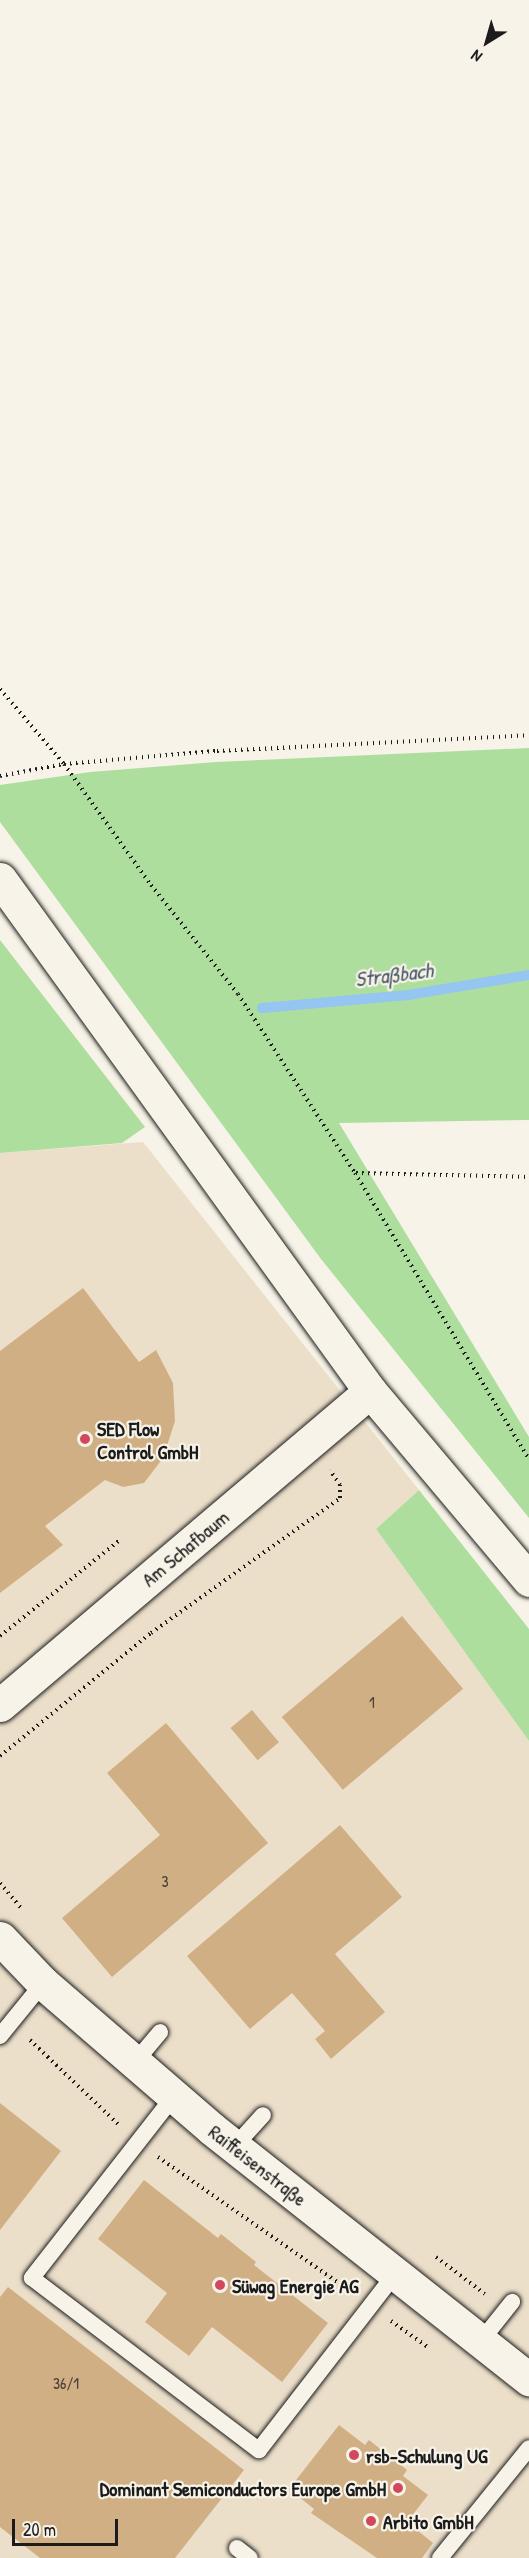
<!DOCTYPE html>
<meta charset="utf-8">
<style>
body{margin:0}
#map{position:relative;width:529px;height:2558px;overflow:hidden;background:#f7f3e8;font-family:"Patrick Hand",sans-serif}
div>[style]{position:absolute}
.built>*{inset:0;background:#ecdfca}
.green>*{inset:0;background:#aede9d}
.stream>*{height:10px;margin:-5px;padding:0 5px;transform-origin:5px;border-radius:5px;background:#95c5f1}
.building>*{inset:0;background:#d1af84;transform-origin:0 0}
.path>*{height:4px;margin-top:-2px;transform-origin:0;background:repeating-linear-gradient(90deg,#1c1c1c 0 1.5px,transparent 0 6px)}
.roads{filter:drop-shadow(0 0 2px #1c1c1c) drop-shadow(0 0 2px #1c1c1c)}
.lane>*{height:16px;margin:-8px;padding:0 8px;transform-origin:8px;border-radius:8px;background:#f7f3e8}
.street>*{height:33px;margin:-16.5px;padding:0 16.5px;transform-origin:16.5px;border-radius:16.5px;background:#f7f3e8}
.secondary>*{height:33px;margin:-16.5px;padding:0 16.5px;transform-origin:16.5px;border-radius:16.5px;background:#f7f3e8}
.dots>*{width:16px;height:16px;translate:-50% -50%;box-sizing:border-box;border:3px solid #f7f3e8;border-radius:50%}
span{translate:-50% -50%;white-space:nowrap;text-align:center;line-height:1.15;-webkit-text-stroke:4.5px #f7f3e8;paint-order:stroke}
.number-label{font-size:16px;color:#494136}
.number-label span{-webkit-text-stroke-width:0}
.poi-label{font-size:20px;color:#1c1c1c;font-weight:700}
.left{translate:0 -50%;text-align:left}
.right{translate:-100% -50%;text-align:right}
.street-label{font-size:20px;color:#1c1c1c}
.water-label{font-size:21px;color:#465767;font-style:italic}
.north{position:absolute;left:457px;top:12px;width:60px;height:60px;-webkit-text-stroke:4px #f7f3e8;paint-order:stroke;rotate:217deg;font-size:16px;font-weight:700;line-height:24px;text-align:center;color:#1c1c1c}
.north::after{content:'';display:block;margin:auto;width:21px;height:27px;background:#1c1c1c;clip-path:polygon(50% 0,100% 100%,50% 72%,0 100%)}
.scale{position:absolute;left:12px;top:2519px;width:106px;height:27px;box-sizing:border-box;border:3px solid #1c1c1c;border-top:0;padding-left:8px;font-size:18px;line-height:21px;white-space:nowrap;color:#1c1c1c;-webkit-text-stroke:4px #f7f3e8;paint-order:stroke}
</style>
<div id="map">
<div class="built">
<div style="clip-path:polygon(143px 1142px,419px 1490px,376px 1529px,529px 1741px,529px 2558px,0 2558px,0 1153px)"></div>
</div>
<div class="green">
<div style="clip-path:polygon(529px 748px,529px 1120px,339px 1123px,529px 1437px,529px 1518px,321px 1259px,0 822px,0 785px,90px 772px,216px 762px)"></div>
<div style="clip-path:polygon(0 940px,145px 1127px,122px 1143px,0 1153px)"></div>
<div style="clip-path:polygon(419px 1490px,529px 1629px,529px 1741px,376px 1529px)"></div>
</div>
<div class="stream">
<div style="left:262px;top:1008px;width:147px;rotate:-5.1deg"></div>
<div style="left:408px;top:995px;width:123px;rotate:-9.4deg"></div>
</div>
<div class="building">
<div style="clip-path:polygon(83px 1288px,139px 1362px,156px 1350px,173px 1383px,175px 1421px,163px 1458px,144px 1483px,123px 1487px,105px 1480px,45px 1526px,63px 1545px,0 1593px,0 1351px)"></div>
<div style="left:402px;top:1616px;width:95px;height:157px;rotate:50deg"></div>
<div style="left:252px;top:1710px;width:42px;height:28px;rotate:50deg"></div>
<div style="clip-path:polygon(166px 1723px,268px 1843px,112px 1977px,62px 1918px,160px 1835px,107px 1773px)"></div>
<div style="clip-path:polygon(340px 1825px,402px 1897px,335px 1954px,385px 2012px,331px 2059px,315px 2039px,325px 2031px,292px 1993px,250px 2029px,187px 1956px)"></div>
<div style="clip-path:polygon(0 2103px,61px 2151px,0 2230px)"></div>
<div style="clip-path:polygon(144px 2180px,218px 2238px,221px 2234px,256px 2262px,254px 2265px,328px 2323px,282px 2382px,212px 2327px,189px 2356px,145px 2322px,167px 2293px,98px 2239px)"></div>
<div style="clip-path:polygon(8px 2287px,244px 2470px,175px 2558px,40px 2558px,0 2527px,0 2297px)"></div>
<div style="clip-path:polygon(339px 2425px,365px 2445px,369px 2440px,383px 2451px,379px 2456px,388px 2464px,393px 2458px,407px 2470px,403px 2476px,428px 2495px,407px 2522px,433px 2543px,422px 2558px,377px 2558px,311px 2513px,314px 2509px,289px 2489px)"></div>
</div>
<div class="path">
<div style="left:0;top:689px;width:99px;rotate:49.5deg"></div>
<div style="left:64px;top:764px;width:149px;rotate:54.3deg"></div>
<div style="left:151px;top:885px;width:139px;rotate:51.4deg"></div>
<div style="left:238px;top:994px;width:214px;rotate:56.8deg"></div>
<div style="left:355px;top:1173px;width:335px;rotate:58.7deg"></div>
<div style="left:0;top:776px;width:65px;rotate:-10.6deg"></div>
<div style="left:64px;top:764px;width:154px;rotate:-4.9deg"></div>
<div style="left:217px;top:751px;width:312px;rotate:-2.9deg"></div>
<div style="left:356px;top:1173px;width:173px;rotate:1.3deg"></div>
<div style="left:0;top:1636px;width:155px;rotate:-38.7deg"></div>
<div style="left:0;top:1756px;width:195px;rotate:-39.2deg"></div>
<div style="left:151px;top:1633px;width:232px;rotate:-35.5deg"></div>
<div style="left:340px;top:1498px;width:13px;rotate:-90deg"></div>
<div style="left:340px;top:1485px;width:18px;rotate:-124deg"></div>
<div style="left:0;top:1883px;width:35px;rotate:50deg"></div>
<div style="left:30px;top:2040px;width:124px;rotate:43.7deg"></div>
<div style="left:158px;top:2157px;width:233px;rotate:34.9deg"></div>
<div style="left:436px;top:2257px;width:61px;rotate:37.1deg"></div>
<div style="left:391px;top:2321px;width:47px;rotate:35.4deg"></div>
</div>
<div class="roads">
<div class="lane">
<div style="left:0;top:2036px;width:68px;rotate:-50.9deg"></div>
<div style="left:135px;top:2062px;width:39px;rotate:-50deg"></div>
<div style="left:174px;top:2096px;width:231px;rotate:128deg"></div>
<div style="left:32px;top:2278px;width:285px;rotate:37.2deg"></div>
<div style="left:259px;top:2450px;width:222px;rotate:-52.3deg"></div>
<div style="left:234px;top:2147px;width:43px;rotate:-47.8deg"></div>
<div style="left:481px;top:2341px;width:50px;rotate:-51.5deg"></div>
<div style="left:237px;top:2548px;width:16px;rotate:38deg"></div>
<div style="left:440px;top:2558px;width:141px;rotate:-51deg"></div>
</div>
<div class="street">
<div style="left:0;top:1705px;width:485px;rotate:-40.3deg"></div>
<div style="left:0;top:1938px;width:62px;rotate:46.3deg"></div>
<div style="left:43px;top:1983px;width:223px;rotate:40.8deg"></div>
<div style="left:212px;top:2129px;width:404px;rotate:38.3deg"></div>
</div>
<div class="secondary">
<div style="left:0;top:879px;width:632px;rotate:54.15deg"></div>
<div style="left:370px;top:1391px;width:247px;rotate:49.9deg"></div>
</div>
</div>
<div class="dots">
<div style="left:85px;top:1439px;background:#d1495b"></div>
<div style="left:220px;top:2285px;background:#d1495b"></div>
<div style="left:354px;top:2455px;background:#d1495b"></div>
<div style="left:398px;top:2488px;background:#d1495b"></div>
<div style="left:371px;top:2521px;background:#d1495b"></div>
</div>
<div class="number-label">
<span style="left:372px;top:1702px">1</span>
<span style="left:165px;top:1881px">3</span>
<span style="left:66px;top:2383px">36/1</span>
</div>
<div class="poi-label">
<span class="left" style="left:97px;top:1440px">SED Flow<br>Control GmbH</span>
<span class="left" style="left:232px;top:2285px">Süwag Energie AG</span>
<span class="left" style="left:366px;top:2455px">rsb-Schulung UG</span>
<span class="right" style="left:386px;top:2488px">Dominant Semiconductors Europe GmbH</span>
<span class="left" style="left:383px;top:2521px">Arbito GmbH</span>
</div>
<div class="street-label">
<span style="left:185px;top:1548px;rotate:-40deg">Am Schafbaum</span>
<span style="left:258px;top:2165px;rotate:38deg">Raiffeisenstraße</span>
</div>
<div class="water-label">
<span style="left:394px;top:975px;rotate:-7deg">Straßbach</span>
</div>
<div class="north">N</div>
<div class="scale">20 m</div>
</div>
